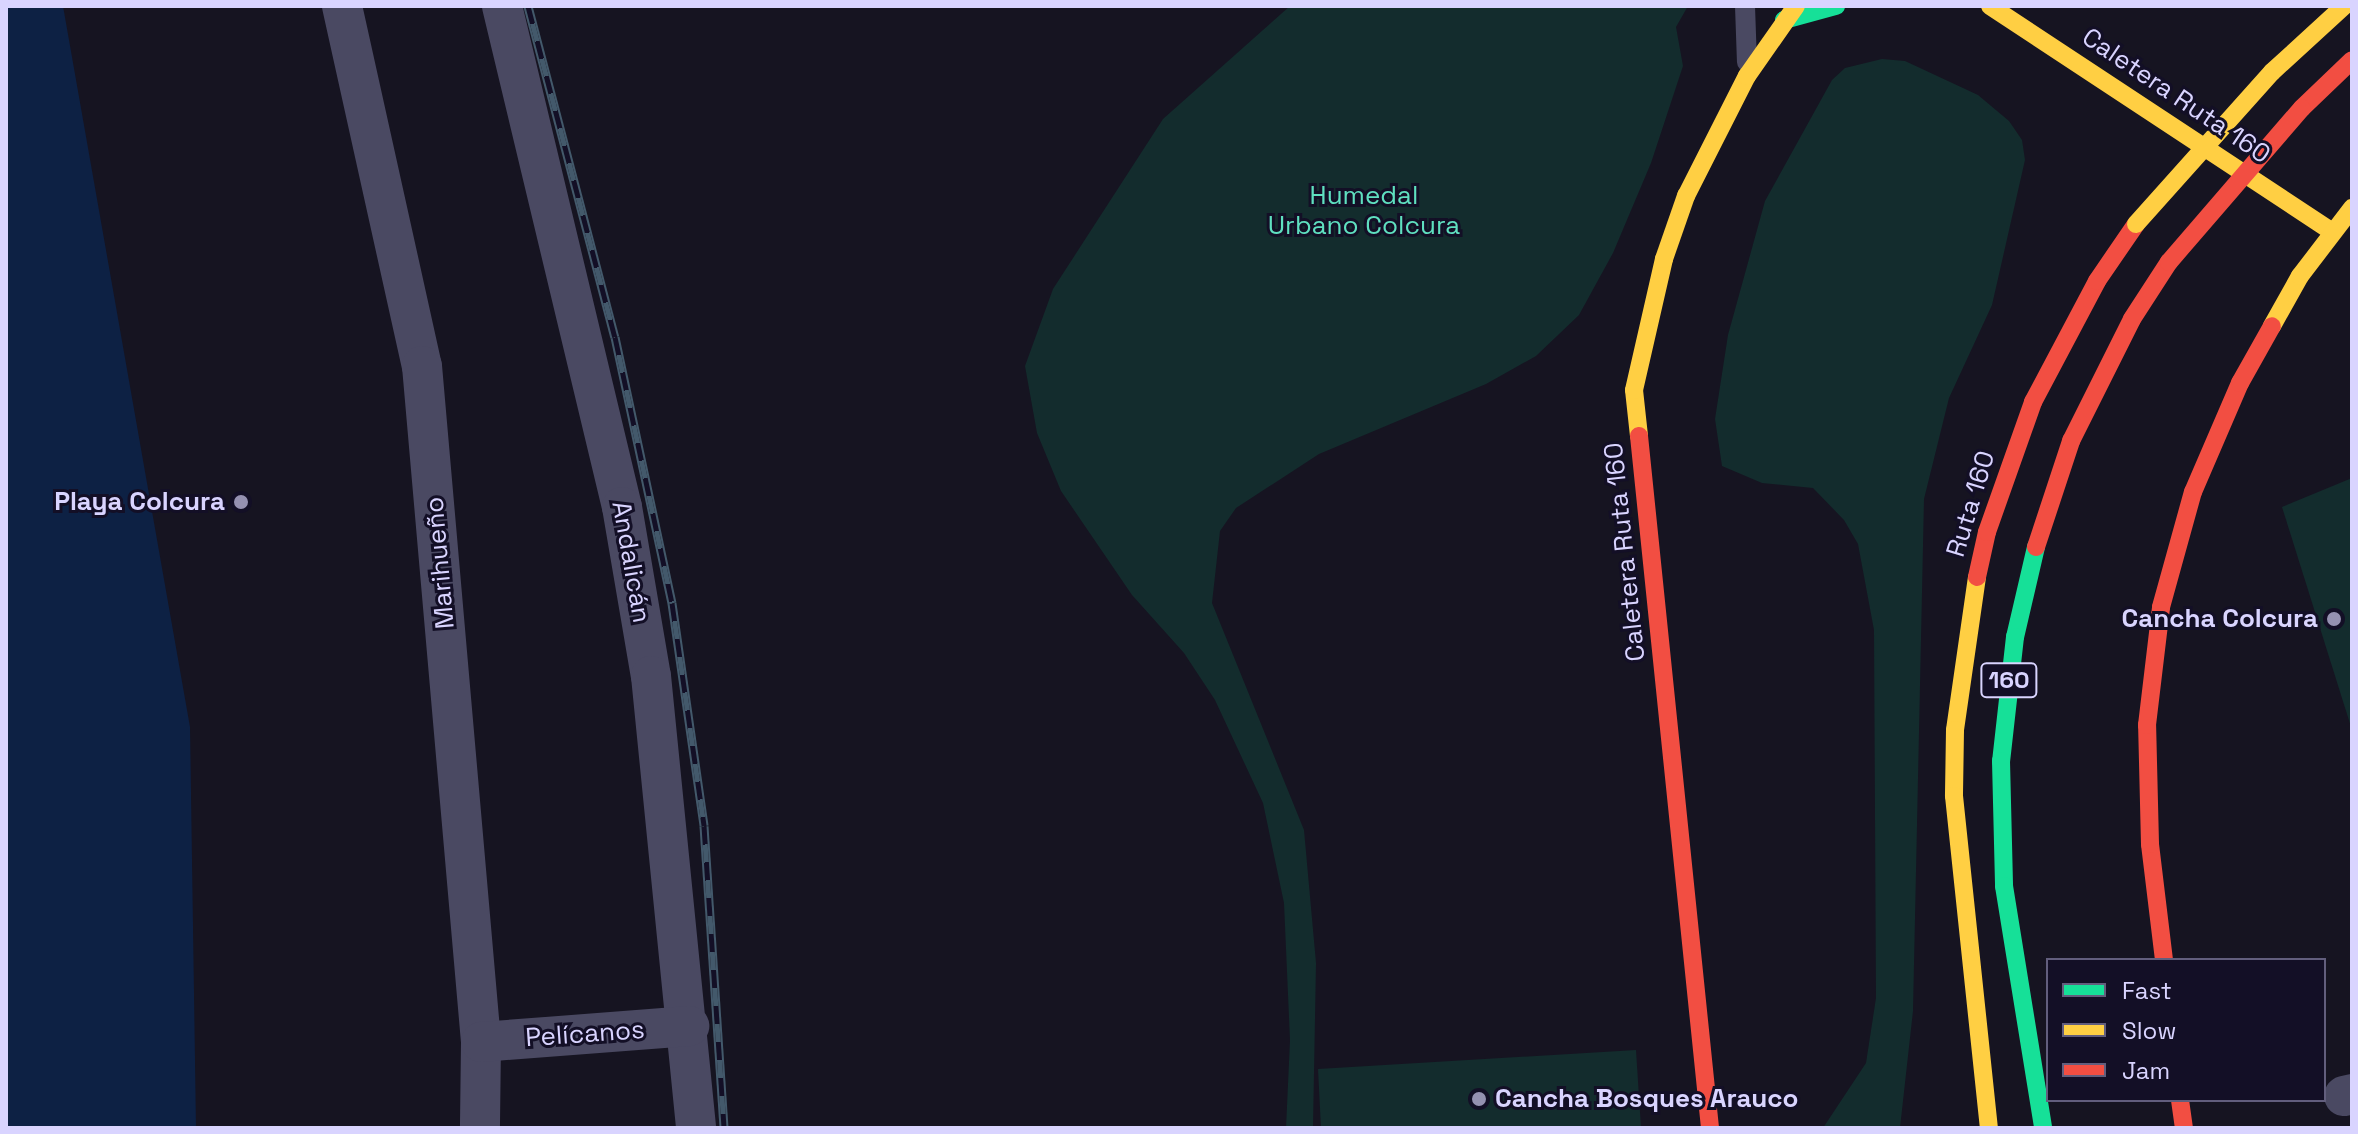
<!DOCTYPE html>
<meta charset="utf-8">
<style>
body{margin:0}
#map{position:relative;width:2358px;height:1134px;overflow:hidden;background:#161421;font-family:"Space Grotesk",sans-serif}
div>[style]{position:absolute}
.green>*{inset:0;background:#132c2d}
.water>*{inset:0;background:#0d2144}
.lane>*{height:20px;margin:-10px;padding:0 10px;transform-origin:10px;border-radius:10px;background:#4a4962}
.street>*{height:40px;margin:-20px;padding:0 20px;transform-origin:20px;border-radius:20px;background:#4a4962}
.fast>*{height:18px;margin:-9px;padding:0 9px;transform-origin:9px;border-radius:9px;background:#16e098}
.slow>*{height:18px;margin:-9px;padding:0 9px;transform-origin:9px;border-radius:9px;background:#ffcf43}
.jam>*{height:18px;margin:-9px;padding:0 9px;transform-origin:9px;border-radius:9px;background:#f24e42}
.rail>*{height:9px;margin-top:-4.5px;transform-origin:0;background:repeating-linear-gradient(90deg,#130f26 0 18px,#43596b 0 36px);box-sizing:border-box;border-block:2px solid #43596b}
.slow-bridge>*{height:18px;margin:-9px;padding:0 9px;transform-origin:9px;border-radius:9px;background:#ffcf43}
.jam-bridge>*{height:18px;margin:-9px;padding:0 9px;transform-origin:9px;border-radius:9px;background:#f24e42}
.dots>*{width:22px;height:22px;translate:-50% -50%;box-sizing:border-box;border:4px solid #130f26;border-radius:50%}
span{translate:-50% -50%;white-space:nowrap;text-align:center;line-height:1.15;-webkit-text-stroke:6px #130f26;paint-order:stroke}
.shield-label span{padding:2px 6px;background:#130f26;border:2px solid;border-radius:6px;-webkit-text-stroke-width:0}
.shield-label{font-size:24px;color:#d9d4ff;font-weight:700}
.street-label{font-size:26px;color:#d9d4ff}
.park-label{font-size:26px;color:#5fe0c0}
.poi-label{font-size:26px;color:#d9d4ff;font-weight:700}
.right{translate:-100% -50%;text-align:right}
.left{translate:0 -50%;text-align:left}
.frame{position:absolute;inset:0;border:8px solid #d9d4ff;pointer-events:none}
.legend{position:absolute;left:2046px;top:958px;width:280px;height:144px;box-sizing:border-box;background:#130f26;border:2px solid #625e7d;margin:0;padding:10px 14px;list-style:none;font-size:24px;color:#d9d4ff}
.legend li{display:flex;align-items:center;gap:16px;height:40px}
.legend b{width:40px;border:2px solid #625e7d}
</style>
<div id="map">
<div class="green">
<div style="clip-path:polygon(1290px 6px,1688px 6px,1676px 27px,1683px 66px,1651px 163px,1613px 253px,1579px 315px,1536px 356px,1486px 384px,1319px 454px,1236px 508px,1220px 531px,1212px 603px,1304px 830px,1316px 963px,1313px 1128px,1286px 1128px,1290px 1040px,1284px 903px,1263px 803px,1215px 700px,1184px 653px,1132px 595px,1061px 491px,1037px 433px,1025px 366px,1053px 289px,1163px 119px)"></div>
<div style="clip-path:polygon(1882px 59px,1905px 61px,1978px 95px,2009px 121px,2022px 140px,2025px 160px,1992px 305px,1949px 398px,1924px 499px,1913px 1011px,1900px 1128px,1823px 1128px,1866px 1063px,1876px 998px,1874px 630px,1858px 544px,1844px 520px,1813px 488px,1762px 483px,1722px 466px,1715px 419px,1728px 335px,1765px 201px,1832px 80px,1845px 68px)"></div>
<div style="clip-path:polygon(2352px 478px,2352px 730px,2282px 507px)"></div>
<div style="clip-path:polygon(1636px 1050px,1641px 1128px,1321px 1128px,1318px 1069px)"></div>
</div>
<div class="water">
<div style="clip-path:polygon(6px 6px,63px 6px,190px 727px,196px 1128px,6px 1128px)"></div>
</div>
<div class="lane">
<div style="left:1745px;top:6px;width:56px;rotate:88deg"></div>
</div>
<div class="street">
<div style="left:342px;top:6px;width:369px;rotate:77.5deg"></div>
<div style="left:422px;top:366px;width:679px;rotate:85.01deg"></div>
<div style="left:481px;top:1042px;width:86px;rotate:90.7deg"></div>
<div style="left:502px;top:6px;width:515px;rotate:76.53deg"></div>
<div style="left:622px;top:507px;width:171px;rotate:80.3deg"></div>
<div style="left:651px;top:676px;width:454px;rotate:84.3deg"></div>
<div style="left:481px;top:1042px;width:209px;rotate:-4.4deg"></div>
<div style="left:2344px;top:1096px;width:8px;rotate:-14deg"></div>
</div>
<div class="fast">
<div style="left:1784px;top:20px;width:54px;rotate:-15.1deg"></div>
<div style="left:2036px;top:547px;width:92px;rotate:103.1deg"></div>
<div style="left:2015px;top:637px;width:125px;rotate:96.4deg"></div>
<div style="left:2001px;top:761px;width:125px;rotate:88.6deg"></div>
<div style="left:2004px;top:886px;width:245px;rotate:80.8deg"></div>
</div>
<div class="slow">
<div style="left:1990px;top:6px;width:409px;rotate:33.4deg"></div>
<div style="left:2272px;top:72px;width:98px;rotate:-42.5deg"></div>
<div style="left:2272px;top:326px;width:57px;rotate:-60.8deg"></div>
<div style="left:2300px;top:276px;width:86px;rotate:-52.6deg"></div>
<div style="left:1639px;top:436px;width:46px;rotate:-96.2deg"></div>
<div style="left:1634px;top:390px;width:134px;rotate:-77.1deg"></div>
<div style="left:1664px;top:259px;width:67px;rotate:-70.8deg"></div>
<div style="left:1686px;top:196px;width:135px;rotate:-63.1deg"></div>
<div style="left:1747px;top:76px;width:85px;rotate:-55deg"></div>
<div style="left:1977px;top:577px;width:155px;rotate:98.2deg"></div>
<div style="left:1955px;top:730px;width:66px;rotate:90.9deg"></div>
<div style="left:1954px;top:796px;width:334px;rotate:84deg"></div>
</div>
<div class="jam">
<div style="left:2302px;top:108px;width:69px;rotate:-43.8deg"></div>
<div style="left:1639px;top:436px;width:696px;rotate:84.14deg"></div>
<div style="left:2036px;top:547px;width:112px;rotate:-71.7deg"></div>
<div style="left:2071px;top:441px;width:136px;rotate:-63.4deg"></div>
<div style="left:2132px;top:319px;width:68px;rotate:-57deg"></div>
<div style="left:1977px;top:577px;width:46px;rotate:-77.5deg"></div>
<div style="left:1987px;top:532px;width:138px;rotate:-70.5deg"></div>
<div style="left:2033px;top:402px;width:137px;rotate:-62.1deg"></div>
<div style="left:2097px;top:281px;width:69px;rotate:-55.6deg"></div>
<div style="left:2164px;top:960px;width:117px;rotate:-96.9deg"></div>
<div style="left:2150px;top:844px;width:119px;rotate:-91.4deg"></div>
<div style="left:2147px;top:725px;width:119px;rotate:-83.2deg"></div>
<div style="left:2161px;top:607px;width:119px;rotate:-74.5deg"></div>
<div style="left:2193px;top:492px;width:119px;rotate:-66.7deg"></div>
<div style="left:2240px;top:383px;width:65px;rotate:-60.7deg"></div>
<div style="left:2180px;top:1100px;width:28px;rotate:82deg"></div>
</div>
<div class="rail">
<div style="left:528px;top:6px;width:342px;rotate:75.3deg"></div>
<div style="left:615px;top:337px;width:272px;rotate:77.9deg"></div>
<div style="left:672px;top:603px;width:225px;rotate:81.8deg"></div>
<div style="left:704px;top:826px;width:303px;rotate:86.2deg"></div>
</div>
<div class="slow-bridge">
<div style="left:2136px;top:224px;width:204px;rotate:-48.2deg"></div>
</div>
<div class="jam-bridge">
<div style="left:2169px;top:262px;width:203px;rotate:-49.2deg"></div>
</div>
<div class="dots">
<div style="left:241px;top:502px;background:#9591b1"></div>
<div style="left:2334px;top:619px;background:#9591b1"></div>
<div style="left:1479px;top:1099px;background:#9591b1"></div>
</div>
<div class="shield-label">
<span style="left:2009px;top:680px">160</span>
</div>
<div class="street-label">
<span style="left:2176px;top:96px;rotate:34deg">Caletera Ruta 160</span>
<span style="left:1971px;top:504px;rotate:-73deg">Ruta 160</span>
<span style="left:1625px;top:552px;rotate:-96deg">Caletera Ruta 160</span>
<span style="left:631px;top:562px;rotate:80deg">Andalicán</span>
<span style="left:440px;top:563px;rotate:-95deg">Marihueño</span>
<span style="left:585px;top:1034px;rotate:-4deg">Pelícanos</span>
</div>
<div class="park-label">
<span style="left:1364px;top:211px">Humedal<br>Urbano Colcura</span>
</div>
<div class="poi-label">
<span class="right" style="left:225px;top:502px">Playa Colcura</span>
<span class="right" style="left:2318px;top:619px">Cancha Colcura</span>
<span class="left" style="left:1495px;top:1099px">Cancha Bosques Arauco</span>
</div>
<div class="frame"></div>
<ul class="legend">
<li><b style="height:10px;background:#16e098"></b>Fast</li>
<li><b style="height:10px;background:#ffcf43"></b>Slow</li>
<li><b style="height:10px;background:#f24e42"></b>Jam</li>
</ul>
</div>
